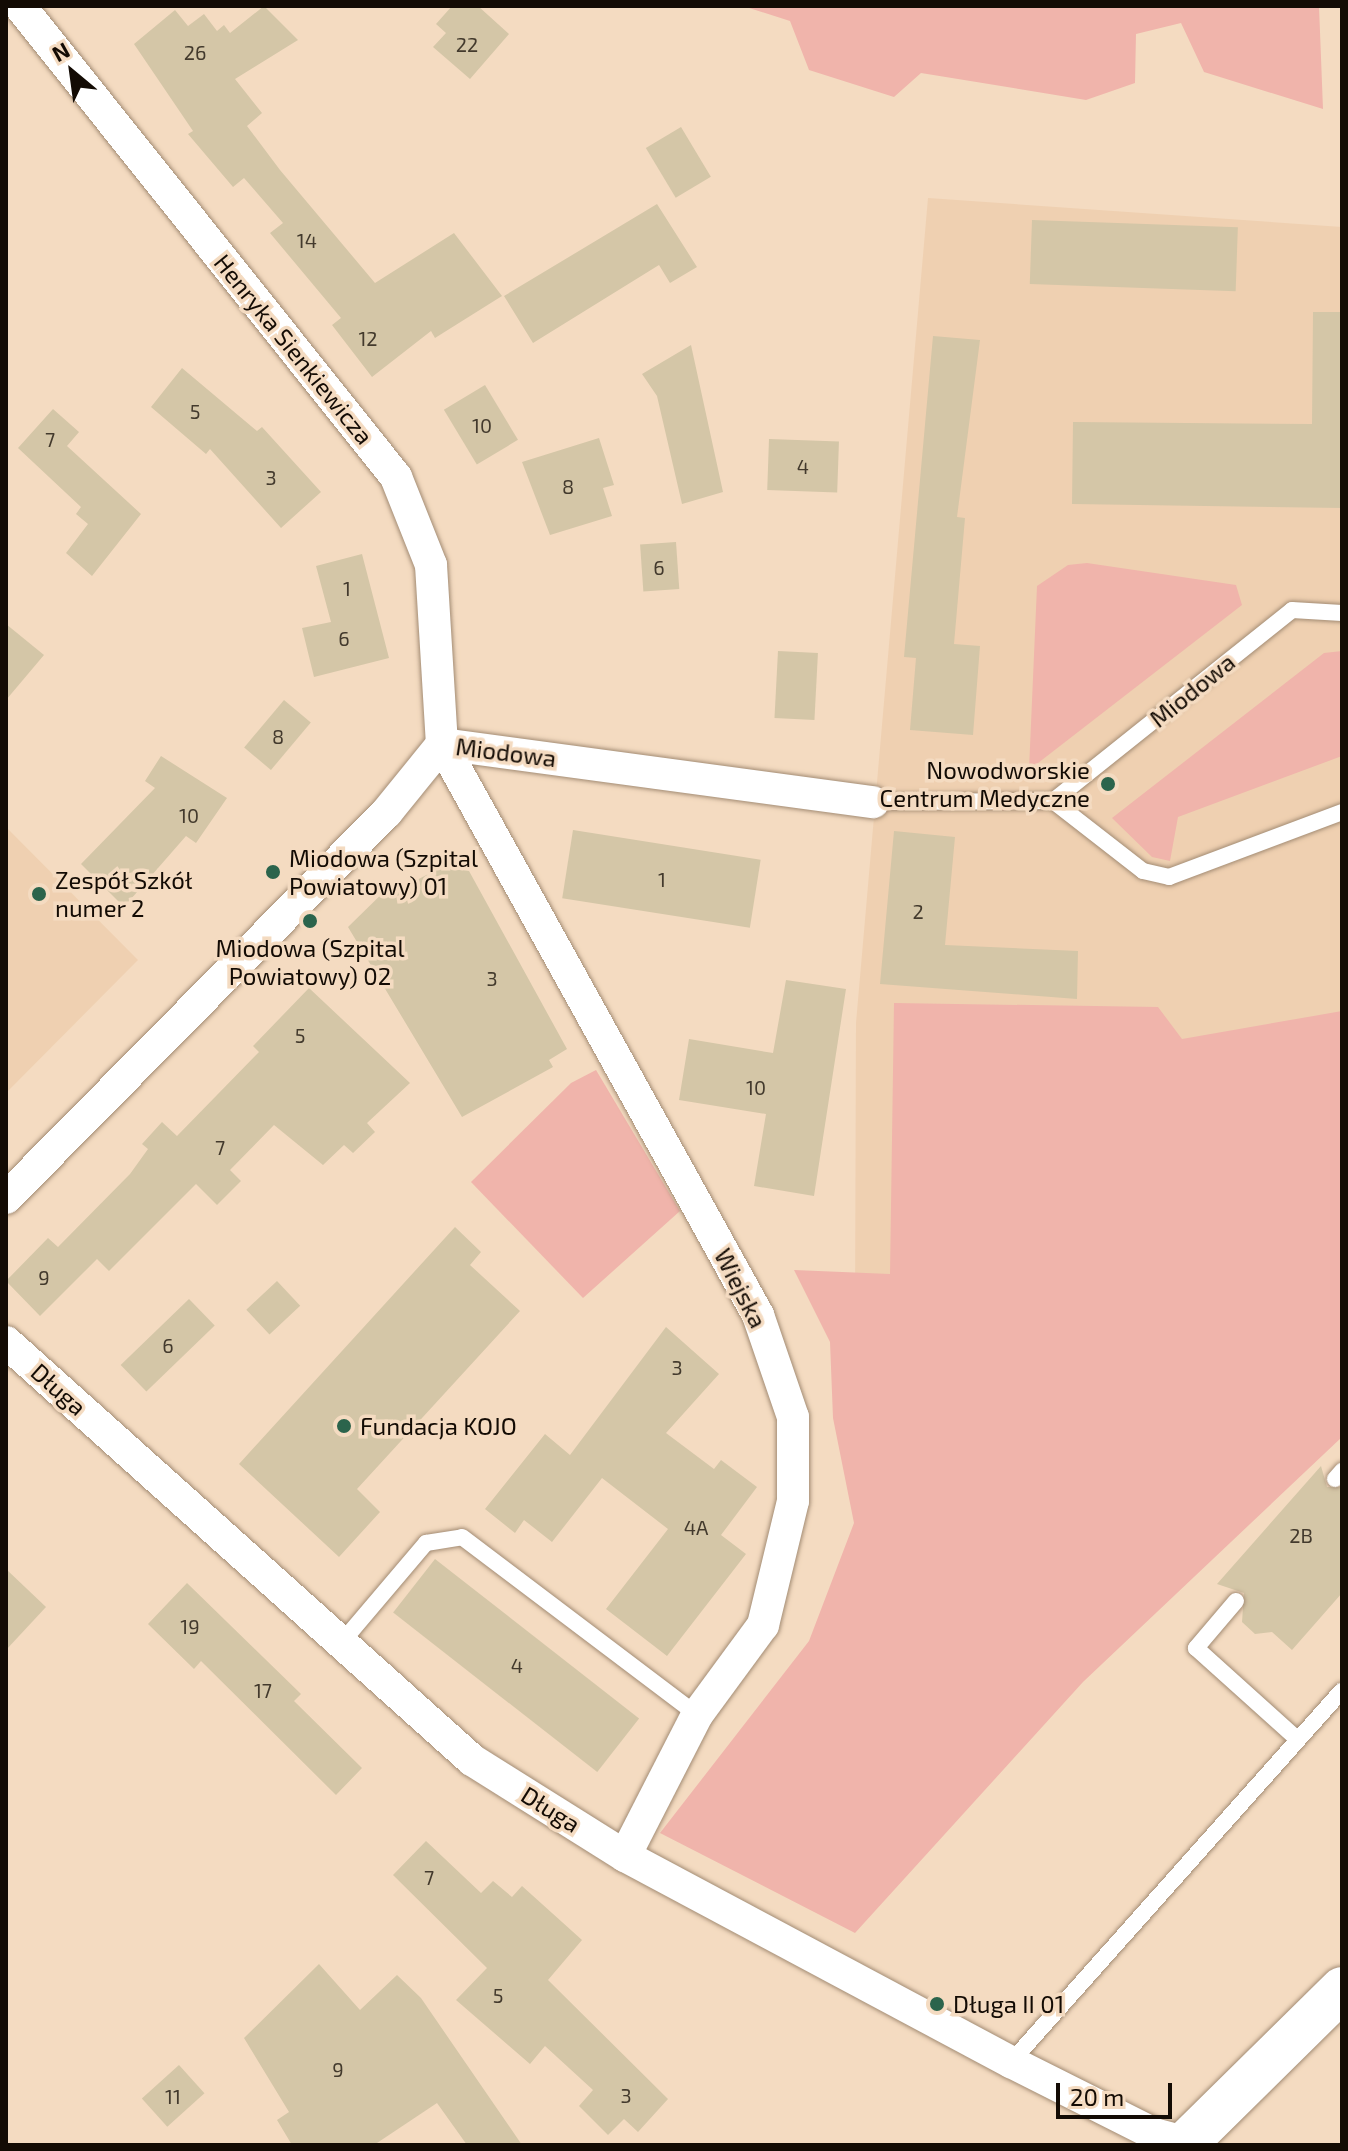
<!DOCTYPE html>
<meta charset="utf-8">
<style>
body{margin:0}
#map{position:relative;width:1348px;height:2151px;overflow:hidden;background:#f4dbc1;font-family:"Exo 2",sans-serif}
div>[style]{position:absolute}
.built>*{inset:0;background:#efd0b1}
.green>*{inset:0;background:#f0b4ab}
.building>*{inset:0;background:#d4c6a7;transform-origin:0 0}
.roads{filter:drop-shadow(0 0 2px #a38c74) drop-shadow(0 0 2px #a38c74)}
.service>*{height:16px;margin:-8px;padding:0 8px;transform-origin:8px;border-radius:8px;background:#fff}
.minor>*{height:32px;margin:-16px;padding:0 16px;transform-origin:16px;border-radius:16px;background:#fff}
.secondary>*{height:44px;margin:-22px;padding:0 22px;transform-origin:22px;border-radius:22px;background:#fff}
.dots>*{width:22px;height:22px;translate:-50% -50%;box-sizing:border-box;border:4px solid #f4dbc1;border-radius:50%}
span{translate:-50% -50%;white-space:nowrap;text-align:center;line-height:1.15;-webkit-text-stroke:7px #f4dbc1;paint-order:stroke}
.number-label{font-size:20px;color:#433a2d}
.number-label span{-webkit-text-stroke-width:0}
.street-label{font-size:24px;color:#130b04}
.poi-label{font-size:24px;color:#130b04}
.right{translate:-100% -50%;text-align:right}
.left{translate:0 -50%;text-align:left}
.frame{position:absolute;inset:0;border:8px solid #130b04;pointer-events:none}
.north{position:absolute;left:32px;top:32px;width:80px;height:80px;-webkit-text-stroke:6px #f4dbc1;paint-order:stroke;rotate:331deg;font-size:22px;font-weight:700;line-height:32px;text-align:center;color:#130b04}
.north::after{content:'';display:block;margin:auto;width:28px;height:36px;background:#130b04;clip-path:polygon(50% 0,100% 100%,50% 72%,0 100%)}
.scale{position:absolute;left:1056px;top:2083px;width:116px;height:36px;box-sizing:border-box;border:4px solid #130b04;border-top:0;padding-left:10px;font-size:24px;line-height:28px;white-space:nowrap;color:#130b04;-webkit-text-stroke:6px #f4dbc1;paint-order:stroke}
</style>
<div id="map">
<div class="built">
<div style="clip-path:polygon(928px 198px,1342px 227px,1342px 1350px,855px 1316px,856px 1023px)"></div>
<div style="clip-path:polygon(6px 827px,138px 960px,6px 1093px)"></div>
</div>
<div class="green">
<div style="clip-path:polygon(743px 6px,1319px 6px,1323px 109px,1204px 72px,1181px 23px,1136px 34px,1135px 83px,1086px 100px,921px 73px,894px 97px,809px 70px,790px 21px)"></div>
<div style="clip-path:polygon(1087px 563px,1236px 585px,1242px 605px,1029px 770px,1037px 586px,1068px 565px)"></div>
<div style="clip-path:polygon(1342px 651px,1342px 756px,1178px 817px,1170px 861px,1152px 857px,1112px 818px,1324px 653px)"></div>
<div style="clip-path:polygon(894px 1003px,1158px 1007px,1182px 1039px,1342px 1011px,1342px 1437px,1083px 1682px,855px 1933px,660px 1833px,809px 1641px,854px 1523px,833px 1418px,830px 1342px,794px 1270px,890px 1274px)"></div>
<div style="clip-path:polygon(596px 1070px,680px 1211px,583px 1298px,471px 1182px,571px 1083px)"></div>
</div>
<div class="building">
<div style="clip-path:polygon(264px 6px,298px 40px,235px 79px,262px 113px,247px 126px,280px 170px,375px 283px,454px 233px,502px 296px,435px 338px,431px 331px,372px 377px,332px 325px,341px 318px,270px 233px,283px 223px,244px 178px,233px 187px,188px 134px,193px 131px,134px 44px,175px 10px,188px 26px,204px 14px,217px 31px,224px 25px,230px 33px)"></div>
<div style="clip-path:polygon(452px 6px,478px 6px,509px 34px,470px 79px,433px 47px,446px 33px,436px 24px)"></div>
<div style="left:681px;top:127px;width:58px;height:41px;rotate:59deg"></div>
<div style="clip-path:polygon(657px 204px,697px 267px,670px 283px,659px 265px,533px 343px,504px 296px)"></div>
<div style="left:1032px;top:220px;width:206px;height:64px;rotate:2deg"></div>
<div style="clip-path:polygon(1313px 312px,1342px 312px,1342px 508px,1072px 504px,1073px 422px,1312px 424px)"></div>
<div style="clip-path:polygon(933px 336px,980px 340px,957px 517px,965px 518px,954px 644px,980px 646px,973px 735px,910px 730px,916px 658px,904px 657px)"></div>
<div style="clip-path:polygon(691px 345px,723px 492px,682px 504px,657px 396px,642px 374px)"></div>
<div style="clip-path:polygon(182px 368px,257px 431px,262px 427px,321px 492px,281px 528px,210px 449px,206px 454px,151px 407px)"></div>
<div style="left:485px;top:385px;width:64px;height:48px;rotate:59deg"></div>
<div style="clip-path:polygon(53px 409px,79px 432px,67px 446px,141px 514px,92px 576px,66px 553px,88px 524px,76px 514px,81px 507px,18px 448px)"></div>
<div style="clip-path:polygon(599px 438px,614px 485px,603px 488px,612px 516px,550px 535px,522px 462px)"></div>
<div style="left:769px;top:439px;width:70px;height:51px;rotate:2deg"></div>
<div style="left:676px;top:542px;width:47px;height:36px;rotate:86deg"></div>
<div style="clip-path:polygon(362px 554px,389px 658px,314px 677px,302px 628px,331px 622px,316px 566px)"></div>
<div style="clip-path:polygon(6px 624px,44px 655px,6px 700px)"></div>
<div style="left:778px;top:651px;width:40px;height:67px;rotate:3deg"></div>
<div style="left:284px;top:700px;width:35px;height:62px;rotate:40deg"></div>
<div style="clip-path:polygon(161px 756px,227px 798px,196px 843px,186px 836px,124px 907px,81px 864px,155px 788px,145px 781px)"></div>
<div style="left:573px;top:830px;width:190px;height:69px;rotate:9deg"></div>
<div style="clip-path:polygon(894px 831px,955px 837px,945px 945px,1078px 951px,1077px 999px,880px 984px)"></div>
<div style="clip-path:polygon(447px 864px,469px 871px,567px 1049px,549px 1060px,553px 1067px,462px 1117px,348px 927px,395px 881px,400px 889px)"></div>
<div style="clip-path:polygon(786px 980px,846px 989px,814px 1196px,754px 1186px,766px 1114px,679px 1100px,689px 1039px,773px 1053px)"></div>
<div style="clip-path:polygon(309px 988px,410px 1083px,367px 1123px,375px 1132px,353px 1153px,344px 1145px,323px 1165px,274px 1125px,230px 1170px,241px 1181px,217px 1205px,196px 1184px,109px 1271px,97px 1259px,40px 1316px,6px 1281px,48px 1238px,58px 1247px,130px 1174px,148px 1149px,142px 1144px,162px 1122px,177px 1136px,259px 1052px,253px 1046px)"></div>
<div style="clip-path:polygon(455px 1227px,481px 1252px,470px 1265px,520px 1311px,357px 1489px,380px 1512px,339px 1557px,239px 1464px)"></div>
<div style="left:277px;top:1281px;width:34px;height:42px;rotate:47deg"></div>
<div style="left:189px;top:1299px;width:37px;height:95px;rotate:46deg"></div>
<div style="clip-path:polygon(666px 1327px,719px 1374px,666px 1433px,714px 1469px,721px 1460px,757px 1487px,721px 1535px,746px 1554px,667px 1656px,606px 1609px,668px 1529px,602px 1478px,552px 1542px,524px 1520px,515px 1533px,485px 1509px,545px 1434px,570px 1455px)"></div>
<div style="clip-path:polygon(1321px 1466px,1327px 1487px,1342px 1487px,1342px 1593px,1292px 1650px,1272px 1632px,1255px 1634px,1242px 1622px,1244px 1593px,1217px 1584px)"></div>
<div style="left:435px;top:1559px;width:259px;height:68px;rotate:38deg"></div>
<div style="clip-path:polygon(6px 1569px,46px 1607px,6px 1650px)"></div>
<div style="clip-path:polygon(187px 1583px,301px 1694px,294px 1701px,362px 1768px,336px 1795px,201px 1661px,194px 1669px,148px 1624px)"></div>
<div style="clip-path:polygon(426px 1841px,481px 1893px,493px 1881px,512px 1897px,522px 1886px,582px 1940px,548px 1980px,668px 2099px,638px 2132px,624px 2119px,608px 2135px,579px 2106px,593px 2090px,545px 2046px,530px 2064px,456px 2000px,487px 1968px,393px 1875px)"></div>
<div style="clip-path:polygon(319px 1964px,360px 2010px,397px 1975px,421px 1998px,522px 2145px,467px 2145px,437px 2103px,374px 2145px,292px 2145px,277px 2120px,289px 2112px,244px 2038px)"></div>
<div style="left:179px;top:2065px;width:38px;height:50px;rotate:48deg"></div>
</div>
<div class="roads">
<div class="service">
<div style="left:1053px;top:801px;width:306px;rotate:-38.6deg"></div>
<div style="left:1292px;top:610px;width:50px;rotate:3.4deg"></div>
<div style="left:873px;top:802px;width:180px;rotate:-0.3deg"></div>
<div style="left:1053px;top:801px;width:114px;rotate:37.9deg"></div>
<div style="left:1143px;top:871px;width:27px;rotate:13deg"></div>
<div style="left:1169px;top:877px;width:185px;rotate:-20.6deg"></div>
<div style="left:1335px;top:1479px;width:11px;rotate:-49deg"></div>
<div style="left:1236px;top:1601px;width:62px;rotate:130.4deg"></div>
<div style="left:1196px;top:1648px;width:137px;rotate:42deg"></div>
<div style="left:342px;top:1642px;width:130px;rotate:-49.7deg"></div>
<div style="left:426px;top:1543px;width:36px;rotate:-9deg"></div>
<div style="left:462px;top:1537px;width:295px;rotate:37.1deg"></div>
<div style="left:1011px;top:2062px;width:497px;rotate:-48.3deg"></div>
</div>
<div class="minor">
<div style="left:20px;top:6px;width:603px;rotate:51.4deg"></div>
<div style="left:396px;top:477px;width:95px;rotate:68.3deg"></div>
<div style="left:431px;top:565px;width:179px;rotate:86.5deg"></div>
<div style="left:442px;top:744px;width:653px;rotate:61.04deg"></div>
<div style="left:758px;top:1315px;width:108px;rotate:71.1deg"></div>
<div style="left:793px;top:1417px;width:84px;rotate:90deg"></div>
<div style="left:793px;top:1501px;width:128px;rotate:103.6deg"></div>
<div style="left:763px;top:1625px;width:112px;rotate:126.3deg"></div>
<div style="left:697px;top:1715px;width:158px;rotate:117.1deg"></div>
<div style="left:442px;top:744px;width:435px;rotate:7.7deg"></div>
<div style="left:6px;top:1198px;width:542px;rotate:-45.37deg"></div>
<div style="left:387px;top:812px;width:87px;rotate:-51deg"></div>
<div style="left:6px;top:1342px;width:626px;rotate:41.89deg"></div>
<div style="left:472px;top:1760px;width:181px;rotate:32.1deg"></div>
<div style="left:625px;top:1856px;width:438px;rotate:28.1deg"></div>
<div style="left:1011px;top:2062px;width:160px;rotate:26.7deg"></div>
<div style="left:1154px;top:2134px;width:43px;rotate:14.7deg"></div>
</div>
<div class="secondary">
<div style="left:1184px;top:2145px;width:222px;rotate:-44.6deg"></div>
</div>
</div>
<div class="dots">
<div style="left:1108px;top:784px;background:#2b644c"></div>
<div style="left:273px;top:872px;background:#2b644c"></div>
<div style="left:39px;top:894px;background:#2b644c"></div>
<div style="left:310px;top:921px;background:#2b644c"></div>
<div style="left:344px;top:1426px;background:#2b644c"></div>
<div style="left:937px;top:2004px;background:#2b644c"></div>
</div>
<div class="number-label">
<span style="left:467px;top:44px">22</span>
<span style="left:195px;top:52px">26</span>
<span style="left:307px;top:240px">14</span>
<span style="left:368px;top:338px">12</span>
<span style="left:195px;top:411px">5</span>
<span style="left:482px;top:425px">10</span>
<span style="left:50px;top:439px">7</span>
<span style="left:803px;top:466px">4</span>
<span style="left:271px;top:477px">3</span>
<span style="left:568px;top:486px">8</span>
<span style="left:659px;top:567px">6</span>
<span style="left:347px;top:588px">1</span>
<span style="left:344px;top:638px">6</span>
<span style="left:278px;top:736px">8</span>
<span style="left:189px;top:815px">10</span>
<span style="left:662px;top:879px">1</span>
<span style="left:918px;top:911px">2</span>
<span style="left:492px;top:978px">3</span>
<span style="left:300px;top:1035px">5</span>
<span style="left:756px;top:1087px">10</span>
<span style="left:220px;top:1147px">7</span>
<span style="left:44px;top:1277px">9</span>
<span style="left:168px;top:1345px">6</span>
<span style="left:677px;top:1367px">3</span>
<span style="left:696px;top:1527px">4A</span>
<span style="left:1301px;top:1535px">2B</span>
<span style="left:190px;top:1626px">19</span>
<span style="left:517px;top:1665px">4</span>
<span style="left:263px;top:1690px">17</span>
<span style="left:429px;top:1877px">7</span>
<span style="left:498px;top:1995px">5</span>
<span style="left:338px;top:2069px">9</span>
<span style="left:626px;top:2095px">3</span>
<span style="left:173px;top:2096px">11</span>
</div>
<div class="street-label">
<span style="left:294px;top:349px;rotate:51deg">Henryka Sienkiewicza</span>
<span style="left:1192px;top:690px;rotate:-39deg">Miodowa</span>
<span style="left:506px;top:752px;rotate:7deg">Miodowa</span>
<span style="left:741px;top:1288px;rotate:63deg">Wiejska</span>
<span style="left:59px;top:1389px;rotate:42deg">Długa</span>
<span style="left:551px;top:1809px;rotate:32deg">Długa</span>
</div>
<div class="poi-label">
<span class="right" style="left:1090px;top:784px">Nowodworskie<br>Centrum Medyczne</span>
<span class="left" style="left:289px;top:872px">Miodowa (Szpital<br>Powiatowy) 01</span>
<span class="left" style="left:55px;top:894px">Zespół Szkół<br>numer 2</span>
<span style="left:310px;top:962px">Miodowa (Szpital<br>Powiatowy) 02</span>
<span class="left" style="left:360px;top:1426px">Fundacja KOJO</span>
<span class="left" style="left:953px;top:2004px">Długa II 01</span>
</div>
<div class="frame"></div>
<div class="north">N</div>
<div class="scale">20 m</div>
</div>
